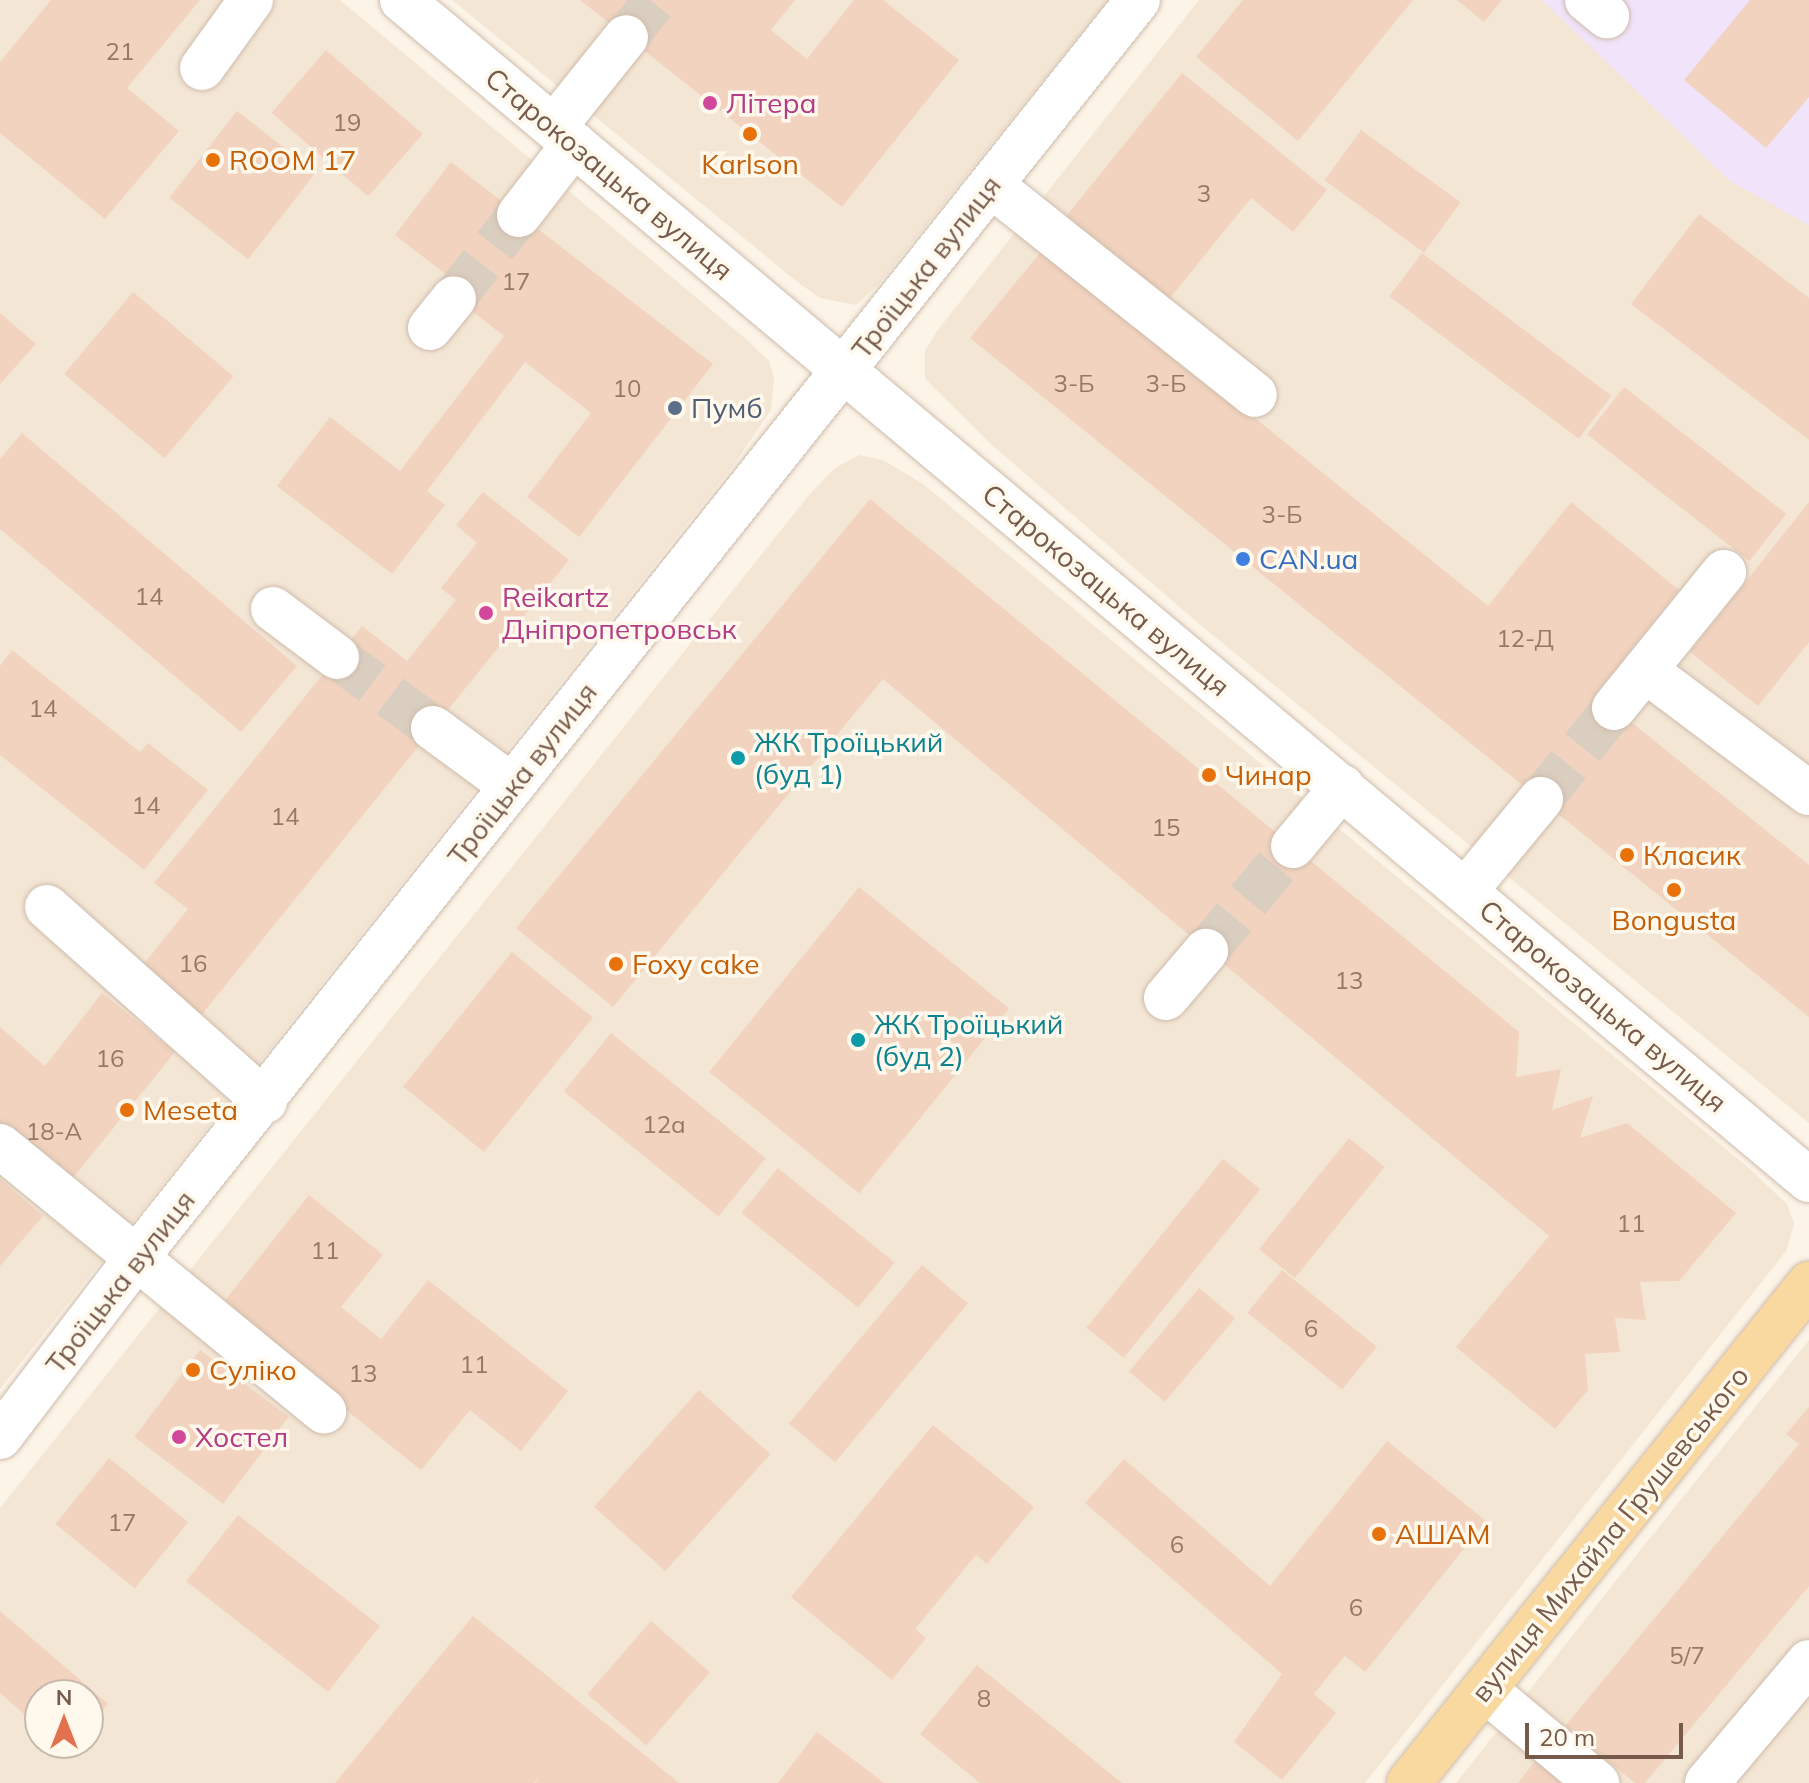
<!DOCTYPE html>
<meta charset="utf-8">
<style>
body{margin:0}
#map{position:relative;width:1809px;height:1783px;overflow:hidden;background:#fcf4e7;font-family:Mulish,sans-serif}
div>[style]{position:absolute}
.residential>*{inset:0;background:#f4e6d5}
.education>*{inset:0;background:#f1e3f9}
.building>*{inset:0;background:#f1d3bf;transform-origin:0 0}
.minor-tunnel>*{height:44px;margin-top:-22px;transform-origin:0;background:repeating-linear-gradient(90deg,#dacec0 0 44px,transparent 0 66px)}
.roads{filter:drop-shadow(0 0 2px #cebcad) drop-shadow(0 0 2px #cebcad)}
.minor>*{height:44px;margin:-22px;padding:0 22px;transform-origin:22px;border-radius:22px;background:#fff}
.major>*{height:44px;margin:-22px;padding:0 22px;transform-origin:22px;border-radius:22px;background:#f9d9a0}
.dots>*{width:22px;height:22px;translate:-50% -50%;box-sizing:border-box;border:4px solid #fff8ed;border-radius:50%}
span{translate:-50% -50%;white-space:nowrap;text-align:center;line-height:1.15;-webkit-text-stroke:7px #fff8ed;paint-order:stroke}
.number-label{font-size:24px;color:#957968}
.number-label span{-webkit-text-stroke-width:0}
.hotel-label{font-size:28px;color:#b23c85}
.left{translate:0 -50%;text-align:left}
.food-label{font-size:28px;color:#c56008}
.street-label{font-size:28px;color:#765b4b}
.service-label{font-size:28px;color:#4e5e75}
.shop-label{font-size:28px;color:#366cbe}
.culture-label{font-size:28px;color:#0d838f}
.north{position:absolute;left:24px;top:1679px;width:80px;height:80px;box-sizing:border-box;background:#fff8ed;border:2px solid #c8b9ac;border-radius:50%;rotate:0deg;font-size:22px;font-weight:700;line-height:32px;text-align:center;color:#765b4b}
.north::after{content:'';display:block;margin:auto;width:28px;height:36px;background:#e4714e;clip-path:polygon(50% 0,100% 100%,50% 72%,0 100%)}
.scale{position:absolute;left:1525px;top:1723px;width:158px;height:36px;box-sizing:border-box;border:4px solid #765b4b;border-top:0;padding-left:10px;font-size:24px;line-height:28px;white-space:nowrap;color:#765b4b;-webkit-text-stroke:6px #fff8ed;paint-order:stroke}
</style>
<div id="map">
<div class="residential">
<div style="clip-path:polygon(0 0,340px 0,746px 339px,769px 361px,774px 378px,771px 410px,733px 466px,0 1389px)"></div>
<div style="clip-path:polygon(452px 0,1108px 0,878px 285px,856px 305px,820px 298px,800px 284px)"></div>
<div style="clip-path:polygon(1199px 0,1809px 0,1809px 1123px,1197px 622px,993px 446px,925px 379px,925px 351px,937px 331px)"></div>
<div style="clip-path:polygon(evenodd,859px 455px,883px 460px,923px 484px,1750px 1169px,1787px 1204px,1794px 1223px,1787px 1250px,1365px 1783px,0 1783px,0 1508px,809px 495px,835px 468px,859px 455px,40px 1695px,88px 1695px,88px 1743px,40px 1743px,40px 1695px)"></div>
<div style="clip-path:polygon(1809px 1340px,1809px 1783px,1456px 1783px,1622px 1573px)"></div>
</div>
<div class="education">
<div style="clip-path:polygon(1542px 0,1809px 0,1809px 225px,1730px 181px)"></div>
</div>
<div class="building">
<div style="clip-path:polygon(51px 0,200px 0,127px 88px,179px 131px,105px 219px,0 133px,0 62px)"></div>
<div style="clip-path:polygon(580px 0,795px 0,771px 30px,807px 59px,854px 0,883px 0,959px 60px,842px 207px)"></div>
<div style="clip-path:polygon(1243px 0,1413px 0,1298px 141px,1196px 57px)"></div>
<div style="clip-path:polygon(1457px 0,1502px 0,1484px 22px)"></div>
<div style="clip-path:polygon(1750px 0,1809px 0,1809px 97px,1766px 148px,1684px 80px)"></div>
<div style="left:326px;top:50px;width:128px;height:83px;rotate:41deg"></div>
<div style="clip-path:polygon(1182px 73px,1327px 190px,1293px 232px,1251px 198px,1162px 308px,1059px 225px)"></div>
<div style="left:237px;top:111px;width:100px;height:110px;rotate:38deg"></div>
<div style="left:1361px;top:130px;width:123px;height:62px;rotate:36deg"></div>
<div style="clip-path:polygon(451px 162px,713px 364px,579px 537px,527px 497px,591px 413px,525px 362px,427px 491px,445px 505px,392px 574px,277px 486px,330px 417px,400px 471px,504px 336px,441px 287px,449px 277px,395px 235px)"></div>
<div style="clip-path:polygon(1699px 214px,1809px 298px,1809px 440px,1631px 304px)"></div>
<div style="clip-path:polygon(1044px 248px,1488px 606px,1571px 502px,1679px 590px,1596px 694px,1809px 865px,1809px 1017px,970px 338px)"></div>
<div style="left:1422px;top:253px;width:237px;height:54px;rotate:37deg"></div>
<div style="left:133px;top:292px;width:131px;height:107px;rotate:40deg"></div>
<div style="clip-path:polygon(0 313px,36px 344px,0 384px)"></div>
<div style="left:1624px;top:387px;width:206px;height:60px;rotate:38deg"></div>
<div style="clip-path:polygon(22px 433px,297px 666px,241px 732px,0 529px,0 459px)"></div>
<div style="clip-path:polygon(483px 492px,569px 560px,199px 1018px,139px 970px,188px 909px,154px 883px,362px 626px,407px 661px,456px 600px,441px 588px,477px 543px,456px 525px)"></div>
<div style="clip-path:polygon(870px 499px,1519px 1032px,1516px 1077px,1561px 1069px,1552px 1110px,1593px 1096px,1580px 1138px,1627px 1123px,1736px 1213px,1679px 1281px,1640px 1282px,1646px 1320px,1615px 1318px,1620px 1352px,1585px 1354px,1588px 1390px,1555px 1429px,1456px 1347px,1549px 1236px,883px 679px,613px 1007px,516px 928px)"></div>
<div style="clip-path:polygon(1809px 502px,1809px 642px,1758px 706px,1690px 652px)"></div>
<div style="clip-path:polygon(12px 650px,140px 752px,148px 743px,208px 790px,144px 870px,0 755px,0 666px)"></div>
<div style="left:859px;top:887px;width:193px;height:238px;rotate:39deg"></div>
<div style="left:512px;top:952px;width:104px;height:173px;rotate:39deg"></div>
<div style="clip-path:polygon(102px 993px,175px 1052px,63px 1190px,0 1138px,0 1027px,45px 1066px)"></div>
<div style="left:611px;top:1033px;width:199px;height:75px;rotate:39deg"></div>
<div style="left:1349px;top:1138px;width:46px;height:143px;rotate:39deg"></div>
<div style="left:1223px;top:1159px;width:48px;height:217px;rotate:39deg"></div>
<div style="left:778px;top:1168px;width:150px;height:58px;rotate:39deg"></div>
<div style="clip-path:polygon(0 1179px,43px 1216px,0 1266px)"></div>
<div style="clip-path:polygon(309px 1195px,383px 1255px,341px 1307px,381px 1339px,428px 1280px,568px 1391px,521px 1451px,470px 1410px,421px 1470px,219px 1308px)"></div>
<div style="left:922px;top:1265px;width:60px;height:207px;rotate:40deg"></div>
<div style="left:1282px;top:1270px;width:122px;height:55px;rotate:39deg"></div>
<div style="left:1199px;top:1288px;width:47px;height:109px;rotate:40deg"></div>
<div style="left:200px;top:1350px;width:111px;height:109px;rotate:37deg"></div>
<div style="left:699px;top:1390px;width:96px;height:157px;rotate:42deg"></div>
<div style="clip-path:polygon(1809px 1407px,1809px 1586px,1645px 1783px,1635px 1783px,1565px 1726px,1799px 1444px,1786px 1434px)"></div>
<div style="clip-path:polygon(933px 1425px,1034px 1507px,987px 1564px,976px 1555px,915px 1629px,926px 1638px,892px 1680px,791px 1597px)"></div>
<div style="clip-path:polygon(1387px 1441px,1486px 1521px,1365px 1672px,1345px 1656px,1329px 1675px,1314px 1694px,1336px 1713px,1282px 1780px,1234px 1742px,1282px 1674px,1085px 1503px,1124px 1459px,1270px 1586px)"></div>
<div style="left:109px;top:1458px;width:102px;height:85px;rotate:39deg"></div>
<div style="left:238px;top:1515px;width:180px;height:84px;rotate:38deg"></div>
<div style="clip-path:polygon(0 1611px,108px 1704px,88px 1728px,88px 1695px,40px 1695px,40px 1728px,0 1693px)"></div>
<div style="clip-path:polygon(473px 1616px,593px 1713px,679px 1783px,536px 1783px,539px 1777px,534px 1783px,335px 1783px)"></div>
<div style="left:651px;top:1621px;width:78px;height:97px;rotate:41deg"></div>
<div style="clip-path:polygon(977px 1665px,1122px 1783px,980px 1783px,920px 1734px)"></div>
<div style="clip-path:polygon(817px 1732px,884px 1783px,778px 1783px)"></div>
<div style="clip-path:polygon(1535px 1761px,1563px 1783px,1518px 1783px)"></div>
</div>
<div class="minor-tunnel">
<div style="left:626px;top:37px;width:48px;rotate:-51deg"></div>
<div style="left:454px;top:298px;width:105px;rotate:-51.9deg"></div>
<div style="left:337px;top:657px;width:119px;rotate:36.5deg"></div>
<div style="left:1541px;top:799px;width:117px;rotate:-51.3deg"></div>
<div style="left:1206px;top:951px;width:136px;rotate:-50.4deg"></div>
</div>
<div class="roads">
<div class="minor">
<div style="left:402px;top:0;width:1836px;rotate:39.99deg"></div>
<div style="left:1587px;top:0;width:26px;rotate:39deg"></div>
<div style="left:202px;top:68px;width:84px;rotate:-54.2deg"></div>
<div style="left:554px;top:127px;width:115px;rotate:-51.3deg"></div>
<div style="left:991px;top:185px;width:337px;rotate:38.5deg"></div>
<div style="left:519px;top:215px;width:90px;rotate:-52.2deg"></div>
<div style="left:430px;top:328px;width:38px;rotate:-51deg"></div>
<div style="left:273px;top:609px;width:80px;rotate:36.9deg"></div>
<div style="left:1645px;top:670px;width:205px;rotate:36.9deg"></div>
<div style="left:1614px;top:708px;width:175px;rotate:-51deg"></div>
<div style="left:433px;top:728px;width:98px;rotate:36.3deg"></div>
<div style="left:1293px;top:846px;width:77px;rotate:-50.3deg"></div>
<div style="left:1466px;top:890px;width:118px;rotate:-50.5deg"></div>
<div style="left:47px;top:907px;width:292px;rotate:41.7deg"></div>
<div style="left:1166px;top:998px;width:62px;rotate:-49.6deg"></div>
<div style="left:0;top:1146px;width:419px;rotate:39.3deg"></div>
<div style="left:0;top:1437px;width:226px;rotate:-52.7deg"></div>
<div style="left:137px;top:1257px;width:1607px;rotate:-51.47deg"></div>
<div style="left:1485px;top:1690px;width:146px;rotate:39.7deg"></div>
<div style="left:1707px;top:1783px;width:158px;rotate:-49.9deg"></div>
</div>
<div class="major">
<div style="left:1409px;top:1783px;width:640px;rotate:-51.28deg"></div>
</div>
</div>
<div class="dots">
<div style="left:710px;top:103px;background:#d1479c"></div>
<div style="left:750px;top:134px;background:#e8710a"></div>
<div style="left:213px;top:160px;background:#e8710a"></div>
<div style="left:675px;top:408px;background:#5c6f8a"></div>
<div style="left:1243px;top:559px;background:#3f7fe0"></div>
<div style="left:486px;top:613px;background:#d1479c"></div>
<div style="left:738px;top:758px;background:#0f9aa8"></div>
<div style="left:1209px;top:775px;background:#e8710a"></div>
<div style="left:1627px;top:855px;background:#e8710a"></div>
<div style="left:1674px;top:890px;background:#e8710a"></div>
<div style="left:616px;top:964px;background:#e8710a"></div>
<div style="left:858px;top:1040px;background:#0f9aa8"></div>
<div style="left:127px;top:1110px;background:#e8710a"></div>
<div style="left:193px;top:1370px;background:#e8710a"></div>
<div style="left:179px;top:1437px;background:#d1479c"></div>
<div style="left:1379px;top:1534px;background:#e8710a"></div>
</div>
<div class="number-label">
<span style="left:120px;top:52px">21</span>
<span style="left:347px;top:123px">19</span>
<span style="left:1204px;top:194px">3</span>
<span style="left:516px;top:282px">17</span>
<span style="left:1074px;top:384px">3-Б</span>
<span style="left:1166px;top:384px">3-Б</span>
<span style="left:627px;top:389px">10</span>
<span style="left:1282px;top:515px">3-Б</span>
<span style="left:149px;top:597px">14</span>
<span style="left:1525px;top:639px">12-Д</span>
<span style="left:43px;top:709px">14</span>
<span style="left:146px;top:806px">14</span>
<span style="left:285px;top:817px">14</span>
<span style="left:1166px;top:828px">15</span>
<span style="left:193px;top:964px">16</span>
<span style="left:1349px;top:981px">13</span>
<span style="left:110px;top:1059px">16</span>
<span style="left:664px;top:1125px">12а</span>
<span style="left:54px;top:1132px">18-А</span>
<span style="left:1631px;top:1224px">11</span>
<span style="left:325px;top:1251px">11</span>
<span style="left:1311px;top:1329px">6</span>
<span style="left:474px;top:1365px">11</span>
<span style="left:363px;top:1374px">13</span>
<span style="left:122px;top:1523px">17</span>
<span style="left:1177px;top:1545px">6</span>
<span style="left:1356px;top:1608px">6</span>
<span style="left:1687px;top:1656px">5/7</span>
<span style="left:984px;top:1699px">8</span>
</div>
<div class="hotel-label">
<span class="left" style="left:726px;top:103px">Літера</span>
<span class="left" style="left:502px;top:613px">Reikartz<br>Дніпропетровськ</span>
<span class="left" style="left:195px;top:1437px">Хостел</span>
</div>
<div class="food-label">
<span class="left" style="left:229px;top:160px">ROOM 17</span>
<span style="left:750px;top:164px">Karlson</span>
<span class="left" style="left:1225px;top:775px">Чинар</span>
<span class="left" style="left:1643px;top:855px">Класик</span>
<span style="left:1674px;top:920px">Bongusta</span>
<span class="left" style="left:632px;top:964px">Foxy cake</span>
<span class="left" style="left:143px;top:1110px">Meseta</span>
<span class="left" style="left:209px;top:1370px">Суліко</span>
<span class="left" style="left:1395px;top:1534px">АШАМ</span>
</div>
<div class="street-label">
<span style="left:609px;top:174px;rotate:40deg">Старокозацька вулиця</span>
<span style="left:926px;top:267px;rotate:-52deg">Троїцька вулиця</span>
<span style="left:1106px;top:590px;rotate:40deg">Старокозацька вулиця</span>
<span style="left:522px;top:774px;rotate:-52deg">Троїцька вулиця</span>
<span style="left:1603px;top:1006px;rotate:40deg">Старокозацька вулиця</span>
<span style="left:120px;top:1282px;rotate:-52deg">Троїцька вулиця</span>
<span style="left:1610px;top:1534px;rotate:-51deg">вулиця Михайла Грушевського</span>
</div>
<div class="service-label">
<span class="left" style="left:691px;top:408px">Пумб</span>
</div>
<div class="shop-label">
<span class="left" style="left:1259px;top:559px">CAN.ua</span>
</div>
<div class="culture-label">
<span class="left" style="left:754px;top:758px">ЖК Троїцький<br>(буд 1)</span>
<span class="left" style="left:874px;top:1040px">ЖК Троїцький<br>(буд 2)</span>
</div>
<div class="north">N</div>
<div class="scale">20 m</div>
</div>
